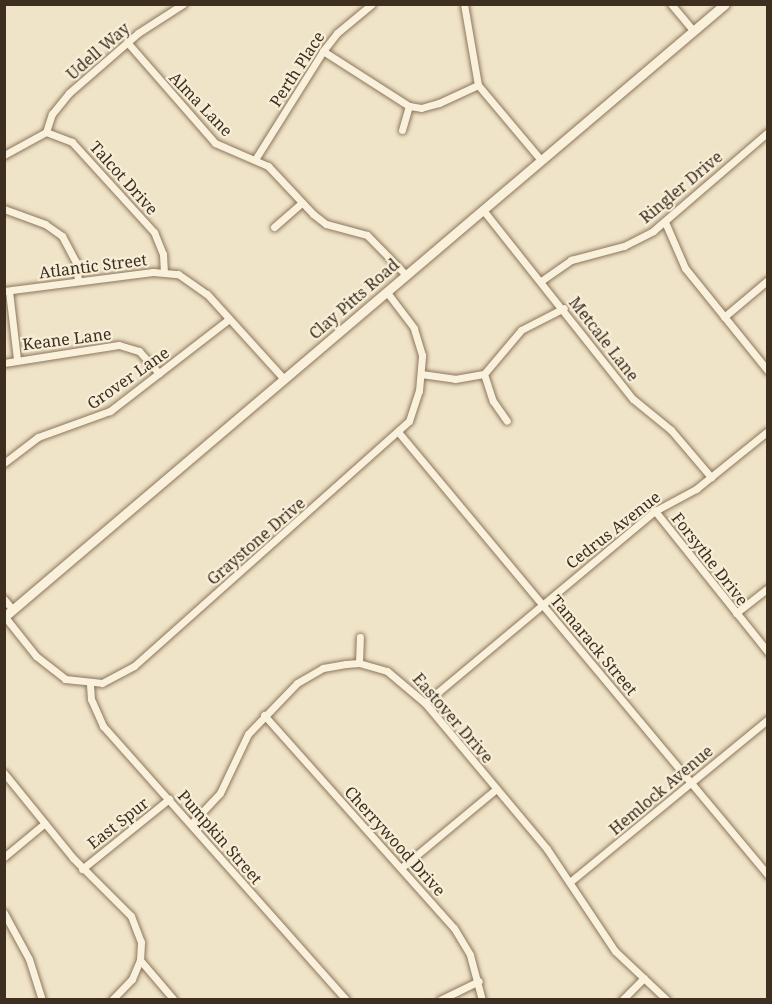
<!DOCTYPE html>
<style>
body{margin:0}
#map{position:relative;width:772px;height:1004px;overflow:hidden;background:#f0e4c8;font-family:"Noto Serif",serif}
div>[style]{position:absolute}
.roads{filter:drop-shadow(0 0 2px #8d765c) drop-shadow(0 0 2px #8d765c)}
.street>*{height:7px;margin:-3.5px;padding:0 3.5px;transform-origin:3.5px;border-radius:3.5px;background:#faf1dc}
.secondary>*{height:9px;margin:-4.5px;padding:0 4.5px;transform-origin:4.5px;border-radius:4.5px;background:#faf1dc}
span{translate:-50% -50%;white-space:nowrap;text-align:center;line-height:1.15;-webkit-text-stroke:4.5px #f7eed8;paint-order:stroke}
.street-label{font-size:16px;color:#3d2e20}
.frame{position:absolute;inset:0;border:6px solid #3d2e20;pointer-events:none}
</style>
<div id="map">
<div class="roads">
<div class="street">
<div style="left:464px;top:4px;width:82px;rotate:80.2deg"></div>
<div style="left:478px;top:85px;width:98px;rotate:50deg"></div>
<div style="left:671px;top:4px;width:35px;rotate:50deg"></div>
<div style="left:127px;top:42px;width:134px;rotate:48.9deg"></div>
<div style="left:215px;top:143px;width:58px;rotate:23.5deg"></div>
<div style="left:268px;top:166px;width:66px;rotate:46.8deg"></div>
<div style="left:313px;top:214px;width:16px;rotate:38deg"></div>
<div style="left:326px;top:224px;width:42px;rotate:15deg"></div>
<div style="left:367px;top:235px;width:54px;rotate:45.7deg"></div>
<div style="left:323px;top:51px;width:102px;rotate:32.6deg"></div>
<div style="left:409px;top:106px;width:12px;rotate:9deg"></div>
<div style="left:421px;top:108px;width:19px;rotate:-16deg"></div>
<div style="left:439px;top:103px;width:43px;rotate:-24.8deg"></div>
<div style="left:402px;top:130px;width:25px;rotate:-74deg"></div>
<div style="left:46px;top:132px;width:19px;rotate:-72deg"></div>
<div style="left:52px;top:114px;width:27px;rotate:-51deg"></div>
<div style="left:69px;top:93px;width:91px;rotate:-41deg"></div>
<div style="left:138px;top:33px;width:54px;rotate:-32.8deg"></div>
<div style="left:4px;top:155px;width:48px;rotate:-28.7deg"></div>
<div style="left:46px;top:132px;width:28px;rotate:21deg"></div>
<div style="left:72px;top:142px;width:122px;rotate:47.7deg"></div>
<div style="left:154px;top:232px;width:24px;rotate:68deg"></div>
<div style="left:163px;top:254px;width:18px;rotate:87deg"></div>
<div style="left:256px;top:158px;width:126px;rotate:-57.9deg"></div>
<div style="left:323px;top:51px;width:23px;rotate:-52deg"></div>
<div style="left:337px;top:33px;width:45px;rotate:-39.6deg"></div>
<div style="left:4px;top:209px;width:44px;rotate:20.1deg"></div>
<div style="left:45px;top:224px;width:21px;rotate:35deg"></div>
<div style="left:62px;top:236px;width:30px;rotate:62deg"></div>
<div style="left:76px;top:262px;width:19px;rotate:84deg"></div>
<div style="left:483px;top:210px;width:241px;rotate:51.6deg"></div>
<div style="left:633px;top:399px;width:49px;rotate:39.2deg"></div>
<div style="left:671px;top:430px;width:62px;rotate:49.6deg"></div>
<div style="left:665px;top:222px;width:50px;rotate:66.5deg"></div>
<div style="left:685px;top:268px;width:132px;rotate:51.1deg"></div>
<div style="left:274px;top:227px;width:37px;rotate:-41deg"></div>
<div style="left:541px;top:281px;width:37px;rotate:-35deg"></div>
<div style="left:571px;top:260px;width:55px;rotate:-14.8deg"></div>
<div style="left:624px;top:246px;width:33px;rotate:-27deg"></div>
<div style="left:653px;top:231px;width:152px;rotate:-40.7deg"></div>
<div style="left:4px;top:291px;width:150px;rotate:-7.3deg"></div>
<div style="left:153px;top:272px;width:25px;rotate:5deg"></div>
<div style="left:178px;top:274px;width:35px;rotate:35deg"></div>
<div style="left:207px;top:294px;width:115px;rotate:47.8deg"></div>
<div style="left:9px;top:291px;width:68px;rotate:83.3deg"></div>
<div style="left:724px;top:317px;width:57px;rotate:-40.1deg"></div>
<div style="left:4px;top:363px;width:116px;rotate:-8.9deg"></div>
<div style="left:119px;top:345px;width:21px;rotate:17deg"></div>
<div style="left:139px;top:351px;width:30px;rotate:48deg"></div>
<div style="left:421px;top:374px;width:34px;rotate:8deg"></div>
<div style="left:455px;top:379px;width:29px;rotate:-10deg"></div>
<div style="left:484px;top:374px;width:57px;rotate:-49.9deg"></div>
<div style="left:521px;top:330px;width:48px;rotate:-27.1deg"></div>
<div style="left:484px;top:374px;width:28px;rotate:72deg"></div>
<div style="left:493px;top:401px;width:24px;rotate:55deg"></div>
<div style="left:399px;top:433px;width:576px;rotate:50.14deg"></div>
<div style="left:4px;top:463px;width:43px;rotate:-37.4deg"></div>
<div style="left:38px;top:437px;width:77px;rotate:-19.9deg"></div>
<div style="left:110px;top:411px;width:150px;rotate:-37.7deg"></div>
<div style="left:655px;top:511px;width:181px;rotate:51.3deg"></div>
<div style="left:4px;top:599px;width:14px;rotate:51deg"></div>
<div style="left:736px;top:613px;width:41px;rotate:-38deg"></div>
<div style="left:5px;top:617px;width:50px;rotate:51.5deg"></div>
<div style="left:36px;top:656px;width:37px;rotate:38deg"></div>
<div style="left:65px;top:679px;width:37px;rotate:6deg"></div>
<div style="left:102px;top:683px;width:36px;rotate:-28deg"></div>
<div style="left:134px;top:666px;width:368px;rotate:-41.7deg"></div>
<div style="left:409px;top:421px;width:32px;rotate:-72deg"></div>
<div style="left:419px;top:391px;width:36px;rotate:-85deg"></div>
<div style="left:422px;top:355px;width:28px;rotate:-107deg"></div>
<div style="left:414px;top:328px;width:46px;rotate:-127.1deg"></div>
<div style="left:359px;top:663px;width:26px;rotate:-88deg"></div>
<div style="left:90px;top:685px;width:14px;rotate:86deg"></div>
<div style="left:91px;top:699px;width:30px;rotate:66deg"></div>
<div style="left:103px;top:726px;width:366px;rotate:48.4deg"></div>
<div style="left:425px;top:703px;width:300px;rotate:-39.9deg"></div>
<div style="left:655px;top:511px;width:47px;rotate:-28.2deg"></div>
<div style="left:696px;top:489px;width:92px;rotate:-38.9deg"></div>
<div style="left:264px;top:715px;width:285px;rotate:48.3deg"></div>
<div style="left:454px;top:928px;width:31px;rotate:59deg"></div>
<div style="left:470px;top:955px;width:47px;rotate:75.1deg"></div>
<div style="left:4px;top:773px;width:109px;rotate:50.9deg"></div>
<div style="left:73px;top:858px;width:82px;rotate:45deg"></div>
<div style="left:131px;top:916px;width:28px;rotate:69deg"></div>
<div style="left:141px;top:942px;width:18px;rotate:93deg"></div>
<div style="left:140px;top:960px;width:21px;rotate:113deg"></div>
<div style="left:132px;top:979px;width:29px;rotate:134deg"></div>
<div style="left:191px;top:824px;width:42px;rotate:-46.9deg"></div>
<div style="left:220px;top:793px;width:65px;rotate:-64.6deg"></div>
<div style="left:248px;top:734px;width:71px;rotate:-46.1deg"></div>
<div style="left:297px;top:683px;width:30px;rotate:-30deg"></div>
<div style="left:323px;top:668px;width:23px;rotate:-10deg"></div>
<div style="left:346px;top:664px;width:13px;rotate:-4deg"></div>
<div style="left:359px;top:663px;width:29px;rotate:16deg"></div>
<div style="left:387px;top:671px;width:50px;rotate:40.1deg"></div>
<div style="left:425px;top:703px;width:190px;rotate:50.1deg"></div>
<div style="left:547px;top:849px;width:123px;rotate:56.3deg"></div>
<div style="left:615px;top:951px;width:71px;rotate:43.3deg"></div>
<div style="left:4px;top:857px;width:53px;rotate:-39.7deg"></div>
<div style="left:401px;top:868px;width:124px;rotate:-39.7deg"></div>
<div style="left:82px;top:869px;width:112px;rotate:-38.8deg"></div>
<div style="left:571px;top:881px;width:255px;rotate:-39.4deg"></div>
<div style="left:4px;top:913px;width:52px;rotate:61.5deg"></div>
<div style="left:29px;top:959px;width:43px;rotate:72.4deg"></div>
<div style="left:140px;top:960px;width:52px;rotate:49.6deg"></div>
<div style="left:440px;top:1000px;width:43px;rotate:-26deg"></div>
<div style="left:622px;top:1000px;width:31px;rotate:-45deg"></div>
</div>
<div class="secondary">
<div style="left:4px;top:617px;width:946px;rotate:-40.37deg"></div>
</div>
</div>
<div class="street-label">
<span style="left:98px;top:51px;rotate:-41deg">Udell Way</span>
<span style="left:297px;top:69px;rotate:-57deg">Perth Place</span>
<span style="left:201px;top:104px;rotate:46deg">Alma Lane</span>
<span style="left:124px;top:178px;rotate:48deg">Talcot Drive</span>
<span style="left:681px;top:187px;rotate:-40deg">Ringler Drive</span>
<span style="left:93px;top:266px;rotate:-7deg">Atlantic Street</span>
<span style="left:354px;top:299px;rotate:-41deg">Clay Pitts Road</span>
<span style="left:67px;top:339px;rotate:-7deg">Keane Lane</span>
<span style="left:604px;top:339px;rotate:52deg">Metcale Lane</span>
<span style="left:128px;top:378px;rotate:-35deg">Grover Lane</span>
<span style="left:613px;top:530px;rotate:-38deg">Cedrus Avenue</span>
<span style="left:256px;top:541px;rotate:-41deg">Graystone Drive</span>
<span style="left:710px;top:559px;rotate:52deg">Forsythe Drive</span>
<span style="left:594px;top:645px;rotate:50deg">Tamarack Street</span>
<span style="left:453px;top:718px;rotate:49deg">Eastover Drive</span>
<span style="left:661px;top:790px;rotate:-40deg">Hemlock Avenue</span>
<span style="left:118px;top:823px;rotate:-38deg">East Spur</span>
<span style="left:220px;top:837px;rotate:49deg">Pumpkin Street</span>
<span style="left:395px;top:841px;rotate:48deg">Cherrywood Drive</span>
</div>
<div class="frame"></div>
</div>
